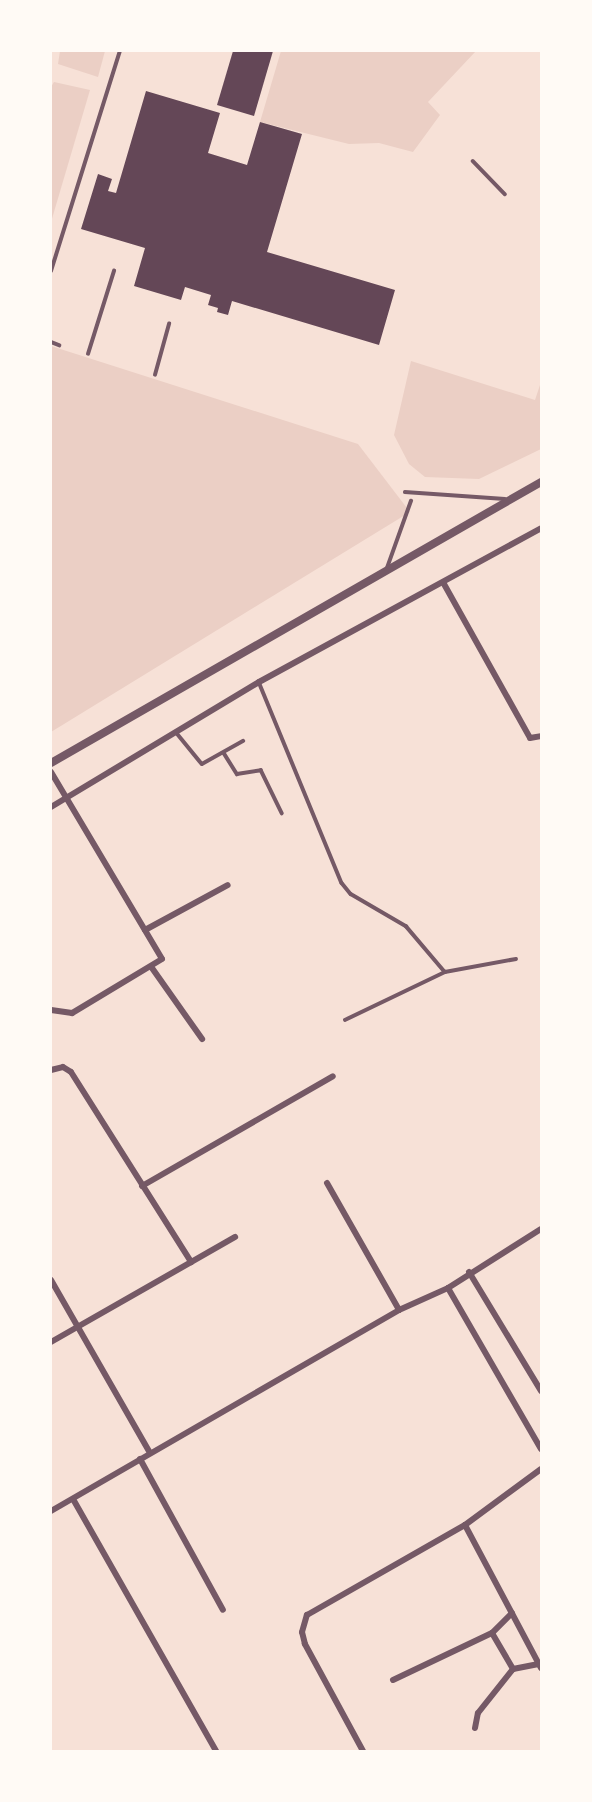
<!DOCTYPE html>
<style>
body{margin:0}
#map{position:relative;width:592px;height:1802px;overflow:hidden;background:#f7e1d7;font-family:"Titillium Web",sans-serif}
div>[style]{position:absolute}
.green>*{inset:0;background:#ebcfc5}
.building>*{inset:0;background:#644757}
.service>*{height:3.5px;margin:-1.75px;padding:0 1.75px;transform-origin:1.75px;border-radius:1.75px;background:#755966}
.minor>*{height:6px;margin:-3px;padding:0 3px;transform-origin:3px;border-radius:3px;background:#755966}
.tertiary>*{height:8px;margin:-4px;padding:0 4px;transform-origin:4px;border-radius:4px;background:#755966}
span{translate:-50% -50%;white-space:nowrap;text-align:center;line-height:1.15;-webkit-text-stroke:5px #fffaf5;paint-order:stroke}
.frame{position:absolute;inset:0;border:52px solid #fffaf5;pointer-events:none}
</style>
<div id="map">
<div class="green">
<div style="clip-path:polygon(60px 51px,105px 51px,98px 77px,58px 64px)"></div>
<div style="clip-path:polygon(281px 51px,476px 51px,428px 102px,440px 115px,413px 152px,379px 143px,349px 144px,260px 122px)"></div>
<div style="clip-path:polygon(54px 82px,90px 90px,51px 222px,51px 87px)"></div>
<div style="clip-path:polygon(51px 346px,358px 444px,410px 512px,51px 732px)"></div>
<div style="clip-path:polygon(411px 361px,535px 400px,541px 382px,541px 449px,479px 479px,425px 477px,409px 464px,394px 435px)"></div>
</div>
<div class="building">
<div style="clip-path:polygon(233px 51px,273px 51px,254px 116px,217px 105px)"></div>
<div style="clip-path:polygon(146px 91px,220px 113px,208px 153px,247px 165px,260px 122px,302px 134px,267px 252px,395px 290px,379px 345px,232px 301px,228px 315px,217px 312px,218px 308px,208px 305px,211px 295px,185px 287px,181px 300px,134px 286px,145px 248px,81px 229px,98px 174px,112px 179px,108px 191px,116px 193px)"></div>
</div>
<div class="service">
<div style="left:473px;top:161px;width:46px;rotate:45.9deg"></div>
<div style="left:51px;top:271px;width:231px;rotate:-72.6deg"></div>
<div style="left:51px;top:342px;width:9px;rotate:21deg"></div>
<div style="left:88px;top:354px;width:87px;rotate:-72.6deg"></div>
<div style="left:155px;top:375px;width:53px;rotate:-74.6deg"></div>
<div style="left:405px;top:492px;width:100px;rotate:4deg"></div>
<div style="left:387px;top:568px;width:71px;rotate:-70.3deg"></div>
<div style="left:259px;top:682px;width:217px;rotate:67.6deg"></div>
<div style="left:342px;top:883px;width:14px;rotate:51deg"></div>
<div style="left:351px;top:894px;width:64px;rotate:30.2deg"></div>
<div style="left:406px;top:926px;width:60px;rotate:49.7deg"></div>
<div style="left:445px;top:972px;width:72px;rotate:-10.4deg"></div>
<div style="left:176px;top:732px;width:41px;rotate:50.9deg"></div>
<div style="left:202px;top:764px;width:47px;rotate:-29.3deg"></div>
<div style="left:224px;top:753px;width:25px;rotate:58deg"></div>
<div style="left:237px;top:774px;width:24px;rotate:-9deg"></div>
<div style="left:261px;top:770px;width:48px;rotate:64deg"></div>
<div style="left:345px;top:1020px;width:111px;rotate:-25.6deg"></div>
</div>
<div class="minor">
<div style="left:444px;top:584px;width:176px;rotate:60.8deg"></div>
<div style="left:530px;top:738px;width:11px;rotate:-10deg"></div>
<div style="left:51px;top:772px;width:217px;rotate:59.3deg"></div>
<div style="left:162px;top:959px;width:105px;rotate:149deg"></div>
<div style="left:72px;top:1013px;width:21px;rotate:-172deg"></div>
<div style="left:51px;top:807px;width:243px;rotate:-31deg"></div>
<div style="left:259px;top:682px;width:321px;rotate:-28.6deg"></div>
<div style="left:145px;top:930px;width:94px;rotate:-28.5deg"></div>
<div style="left:152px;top:968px;width:87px;rotate:54.8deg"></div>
<div style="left:51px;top:1070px;width:12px;rotate:-14deg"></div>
<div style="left:63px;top:1067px;width:9px;rotate:32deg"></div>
<div style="left:71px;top:1072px;width:225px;rotate:57.7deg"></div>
<div style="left:327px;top:1183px;width:146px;rotate:60.4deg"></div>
<div style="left:142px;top:1186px;width:220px;rotate:-29.9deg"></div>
<div style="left:469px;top:1272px;width:139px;rotate:58.8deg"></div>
<div style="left:51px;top:1280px;width:199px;rotate:60.2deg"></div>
<div style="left:448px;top:1288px;width:186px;rotate:60deg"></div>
<div style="left:51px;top:1342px;width:212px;rotate:-29.7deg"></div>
<div style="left:140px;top:1459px;width:172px;rotate:61.2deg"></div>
<div style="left:73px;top:1499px;width:290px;rotate:60.4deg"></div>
<div style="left:51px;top:1511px;width:402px;rotate:-30deg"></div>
<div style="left:399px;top:1310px;width:54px;rotate:-24.2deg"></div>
<div style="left:448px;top:1288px;width:110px;rotate:-32.4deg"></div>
<div style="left:465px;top:1525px;width:162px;rotate:62deg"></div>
<div style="left:512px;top:1613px;width:28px;rotate:135deg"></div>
<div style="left:492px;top:1633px;width:42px;rotate:59.7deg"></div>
<div style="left:513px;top:1669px;width:26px;rotate:-11deg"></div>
<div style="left:393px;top:1680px;width:110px;rotate:-25.4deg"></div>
<div style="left:475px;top:1728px;width:15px;rotate:-79deg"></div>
<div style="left:478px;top:1713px;width:56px;rotate:-51.5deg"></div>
<div style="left:363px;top:1751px;width:122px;rotate:-118.5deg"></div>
<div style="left:305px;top:1644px;width:12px;rotate:-104deg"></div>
<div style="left:302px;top:1632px;width:18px;rotate:-74deg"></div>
<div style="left:307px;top:1615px;width:182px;rotate:-29.7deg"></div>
<div style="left:465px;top:1525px;width:94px;rotate:-36.4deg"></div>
</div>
<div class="tertiary">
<div style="left:51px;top:763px;width:565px;rotate:-29.83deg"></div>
</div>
<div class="frame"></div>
</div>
